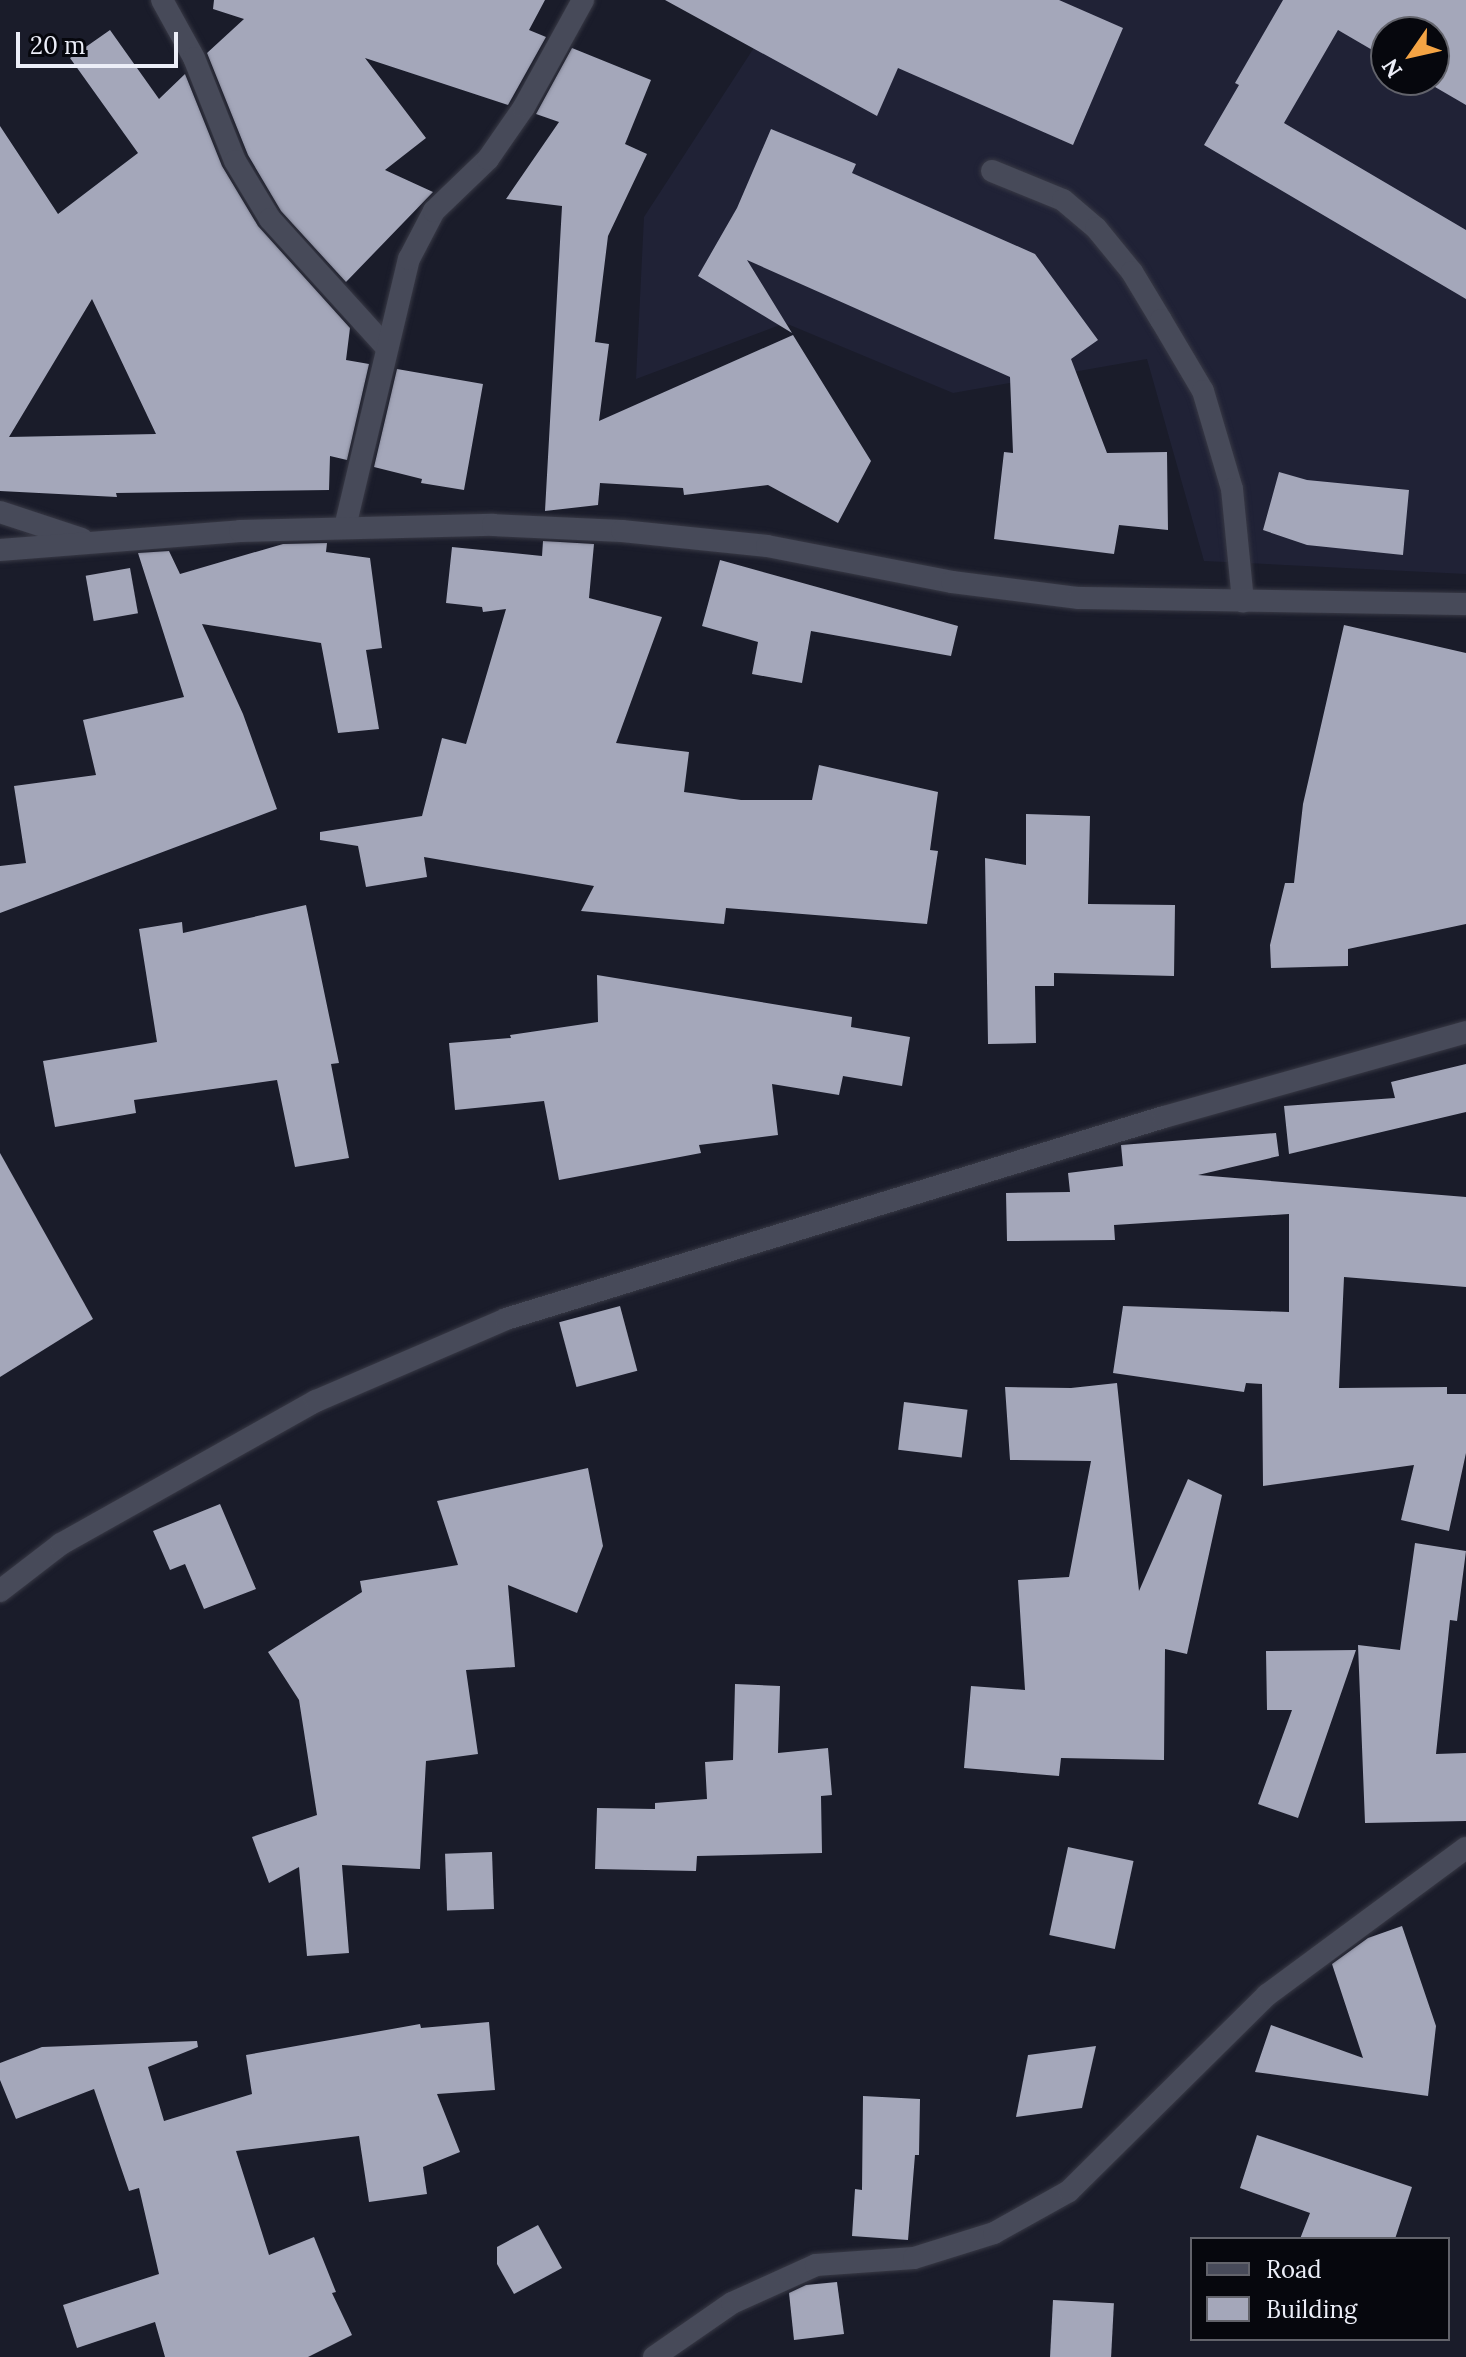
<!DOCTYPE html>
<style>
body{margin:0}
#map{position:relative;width:1466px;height:2357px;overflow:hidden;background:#1a1c2a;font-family:Lora,serif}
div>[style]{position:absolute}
.built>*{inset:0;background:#202236}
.building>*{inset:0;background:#a4a7ba;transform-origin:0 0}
.roads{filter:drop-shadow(0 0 2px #383945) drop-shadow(0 0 2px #383945)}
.service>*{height:22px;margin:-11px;padding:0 11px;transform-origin:11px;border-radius:11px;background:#474a59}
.minor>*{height:22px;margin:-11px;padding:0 11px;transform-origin:11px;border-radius:11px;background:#474a59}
.tertiary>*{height:22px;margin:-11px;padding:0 11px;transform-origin:11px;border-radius:11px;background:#474a59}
span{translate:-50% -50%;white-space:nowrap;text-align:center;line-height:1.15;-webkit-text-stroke:8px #06070d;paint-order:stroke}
.legend{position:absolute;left:1190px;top:2237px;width:260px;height:104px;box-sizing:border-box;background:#06070d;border:2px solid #62636b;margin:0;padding:10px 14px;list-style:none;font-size:24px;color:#eceef8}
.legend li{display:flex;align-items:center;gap:16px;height:40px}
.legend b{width:40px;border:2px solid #62636b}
.north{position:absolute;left:1370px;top:16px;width:80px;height:80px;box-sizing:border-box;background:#06070d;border:2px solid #62636b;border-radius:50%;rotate:236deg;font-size:22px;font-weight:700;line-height:32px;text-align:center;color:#eceef8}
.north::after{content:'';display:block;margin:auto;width:28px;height:36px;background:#f4a444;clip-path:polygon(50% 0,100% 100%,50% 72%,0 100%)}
.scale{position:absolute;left:16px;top:32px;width:162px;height:36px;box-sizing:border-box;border:4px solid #eceef8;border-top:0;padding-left:10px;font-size:24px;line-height:28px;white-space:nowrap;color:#eceef8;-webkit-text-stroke:6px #06070d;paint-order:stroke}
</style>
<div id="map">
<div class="built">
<div style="clip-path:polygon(evenodd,785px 0,1466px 0,1466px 574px,1204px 561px,1147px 359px,953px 393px,785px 323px,636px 379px,644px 217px,785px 0,1386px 32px,1434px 32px,1434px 80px,1386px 80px,1386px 32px)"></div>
</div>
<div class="building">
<div style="clip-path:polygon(214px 0,545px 0,529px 30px,546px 37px,508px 105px,365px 58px,426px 138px,385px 170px,433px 192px,346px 282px,281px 211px,248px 155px,207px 53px,244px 19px,213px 9px)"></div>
<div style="clip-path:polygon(665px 0,1059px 0,1123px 28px,1073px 145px,898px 68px,877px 116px)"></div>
<div style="clip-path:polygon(1283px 0,1466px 0,1466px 105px,1423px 80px,1434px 80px,1434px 32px,1386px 32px,1386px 58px,1338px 30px,1284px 123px,1466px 230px,1466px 299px,1204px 145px,1239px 85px,1235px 83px)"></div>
<div style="clip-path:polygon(evenodd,110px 30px,159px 99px,185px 74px,222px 166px,258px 226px,350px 328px,346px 360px,369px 364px,347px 460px,330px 456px,329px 490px,116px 493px,117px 497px,0 491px,0 126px,58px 214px,138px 153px,70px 58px,110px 30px,92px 299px,156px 434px,9px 437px,92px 299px)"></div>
<div style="clip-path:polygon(572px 48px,651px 80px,625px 144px,647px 154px,608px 236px,595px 342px,609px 344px,599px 421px,793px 335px,871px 461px,838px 523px,768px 485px,684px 495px,683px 488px,600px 483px,598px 505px,545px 511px,562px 206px,506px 199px,559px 122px,536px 114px)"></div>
<div style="clip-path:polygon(771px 129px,856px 164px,852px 173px,1035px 254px,1098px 340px,1071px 359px,1107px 453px,1167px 452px,1168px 530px,1119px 525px,1114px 554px,994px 539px,1004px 452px,1013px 453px,1010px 377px,747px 260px,792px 333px,698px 276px,737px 208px)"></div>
<div style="clip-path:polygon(397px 369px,483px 384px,464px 490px,421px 483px,422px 479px,374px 467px)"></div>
<div style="clip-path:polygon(1279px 472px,1307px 480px,1409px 490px,1403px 555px,1307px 545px,1263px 530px)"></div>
<div style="clip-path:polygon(543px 541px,594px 544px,589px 598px,662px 617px,616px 743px,689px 752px,684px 792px,741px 800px,812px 800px,819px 765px,938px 792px,930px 850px,938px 851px,927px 924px,726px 908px,724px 924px,581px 911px,594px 886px,424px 857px,427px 877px,366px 887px,358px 846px,320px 840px,320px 832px,422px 816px,442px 738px,466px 744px,506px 609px,483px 612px,482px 607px,446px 603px,452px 547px,542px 556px)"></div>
<div style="clip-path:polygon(327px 543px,326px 552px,370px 558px,382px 648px,366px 650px,379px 729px,338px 733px,321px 643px,202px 624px,243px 714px,277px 809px,0 913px,0 866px,26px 863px,14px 786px,96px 775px,83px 720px,184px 697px,138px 553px,169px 551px,180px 574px,283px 544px)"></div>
<div style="clip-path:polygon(720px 560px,958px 626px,951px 656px,811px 631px,802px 683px,752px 674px,758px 642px,702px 626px)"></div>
<div style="left:130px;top:568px;width:46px;height:45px;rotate:80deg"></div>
<div style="clip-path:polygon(1344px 625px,1466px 653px,1466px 924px,1348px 949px,1348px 966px,1271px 968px,1270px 945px,1285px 883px,1294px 883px,1303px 804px)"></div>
<div style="clip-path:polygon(1026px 814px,1090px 816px,1088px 904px,1175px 905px,1174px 976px,1054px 973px,1054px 986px,1035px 986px,1036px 1043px,988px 1044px,985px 858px,1026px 865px)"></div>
<div style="clip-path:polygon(306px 905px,339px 1063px,331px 1064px,349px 1158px,295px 1167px,277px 1080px,134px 1100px,136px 1113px,55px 1127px,43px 1061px,157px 1042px,139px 929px,182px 922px,183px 933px)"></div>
<div style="clip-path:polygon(597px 975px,852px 1017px,851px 1027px,910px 1037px,902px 1086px,843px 1076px,839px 1095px,772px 1084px,778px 1135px,699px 1145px,701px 1153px,559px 1180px,544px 1101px,455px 1110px,449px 1043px,511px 1038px,510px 1035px,598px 1022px)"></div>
<div style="clip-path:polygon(1466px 1064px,1466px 1112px,1289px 1154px,1284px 1106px,1395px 1098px,1391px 1082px)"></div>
<div style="clip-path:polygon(1276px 1133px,1279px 1156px,1198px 1175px,1466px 1197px,1466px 1287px,1344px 1277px,1339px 1388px,1447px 1387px,1447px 1394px,1466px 1394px,1466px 1453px,1449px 1531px,1401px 1520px,1414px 1465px,1263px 1486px,1262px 1384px,1246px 1383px,1244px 1392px,1113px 1373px,1123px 1306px,1289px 1312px,1289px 1214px,1114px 1225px,1115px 1240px,1007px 1241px,1006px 1193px,1070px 1192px,1068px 1173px,1123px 1166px,1121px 1145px)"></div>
<div style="clip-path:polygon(0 1153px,93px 1319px,0 1377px)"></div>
<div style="left:620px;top:1306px;width:67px;height:63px;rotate:75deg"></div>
<div style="clip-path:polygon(1117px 1383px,1139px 1591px,1188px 1479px,1222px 1495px,1187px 1654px,1165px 1649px,1164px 1760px,1061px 1758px,1059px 1776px,964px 1768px,971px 1686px,1025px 1690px,1018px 1580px,1069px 1577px,1091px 1461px,1010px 1460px,1005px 1387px,1071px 1388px)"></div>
<div style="left:904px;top:1402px;width:64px;height:48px;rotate:7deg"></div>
<div style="clip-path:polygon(588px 1468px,603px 1546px,577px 1613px,508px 1585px,515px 1667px,466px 1670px,478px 1754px,426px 1761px,420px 1869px,342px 1865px,349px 1953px,307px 1956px,299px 1867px,269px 1883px,252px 1837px,317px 1815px,299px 1700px,268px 1652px,362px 1592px,360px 1581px,458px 1565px,437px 1501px)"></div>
<div style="clip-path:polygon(220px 1504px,256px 1589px,204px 1609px,185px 1564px,170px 1570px,153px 1531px)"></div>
<div style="clip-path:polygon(1415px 1543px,1466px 1551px,1457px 1621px,1450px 1620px,1436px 1754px,1466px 1753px,1466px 1821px,1365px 1823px,1358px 1645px,1400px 1650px)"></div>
<div style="clip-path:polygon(1356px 1650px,1298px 1818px,1258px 1804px,1292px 1710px,1267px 1710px,1266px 1651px)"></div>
<div style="clip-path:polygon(735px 1684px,780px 1686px,778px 1753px,828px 1748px,832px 1795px,821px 1796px,822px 1853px,697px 1856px,696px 1871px,595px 1869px,597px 1808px,655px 1809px,655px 1803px,707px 1799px,705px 1762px,733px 1760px)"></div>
<div style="left:1068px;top:1847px;width:67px;height:90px;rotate:12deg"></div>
<div style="left:492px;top:1852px;width:57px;height:47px;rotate:88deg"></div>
<div style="clip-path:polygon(1402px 1926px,1436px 2026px,1428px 2096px,1255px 2072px,1271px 2025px,1363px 2058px,1332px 1964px,1368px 1938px)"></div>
<div style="clip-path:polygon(489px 2022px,495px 2090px,437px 2094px,460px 2152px,423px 2167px,427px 2194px,369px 2202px,359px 2136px,236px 2151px,269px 2255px,314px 2237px,336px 2292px,332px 2293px,352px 2335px,308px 2357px,165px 2357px,155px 2322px,77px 2348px,63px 2305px,159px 2274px,139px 2188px,129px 2191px,94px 2089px,16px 2119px,0 2080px,0 2063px,42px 2047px,197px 2041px,198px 2047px,148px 2067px,164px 2121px,252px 2094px,246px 2055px,420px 2024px,421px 2028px)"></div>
<div style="clip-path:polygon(1096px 2046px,1082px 2108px,1016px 2117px,1028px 2055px)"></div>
<div style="clip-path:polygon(863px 2096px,920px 2099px,919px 2155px,915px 2155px,908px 2240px,852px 2236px,855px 2189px,862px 2190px)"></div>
<div style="clip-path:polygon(1257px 2135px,1412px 2187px,1395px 2239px,1300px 2239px,1310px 2213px,1240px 2188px)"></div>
<div style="clip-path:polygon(538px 2225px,562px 2268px,514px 2294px,497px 2264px,497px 2247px)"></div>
<div style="clip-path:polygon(837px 2282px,844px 2334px,794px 2340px,789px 2293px,806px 2285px)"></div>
<div style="left:1053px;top:2300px;width:61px;height:57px;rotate:3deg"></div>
</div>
<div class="roads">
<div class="service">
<div style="left:992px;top:171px;width:77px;rotate:22.2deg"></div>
<div style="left:1063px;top:200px;width:43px;rotate:40.3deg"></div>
<div style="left:1096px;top:228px;width:57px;rotate:50.7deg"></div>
<div style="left:1132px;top:272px;width:56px;rotate:58.9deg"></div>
<div style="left:1161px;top:320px;width:82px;rotate:59.4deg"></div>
<div style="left:1203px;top:391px;width:102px;rotate:73.5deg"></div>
<div style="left:1232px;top:489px;width:113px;rotate:84.4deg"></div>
</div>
<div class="minor">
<div style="left:162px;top:0;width:66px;rotate:61.1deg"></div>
<div style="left:194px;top:58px;width:111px;rotate:68.3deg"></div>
<div style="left:235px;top:161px;width:68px;rotate:58.9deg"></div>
<div style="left:270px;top:219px;width:173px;rotate:47.8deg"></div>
<div style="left:0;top:512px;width:86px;rotate:18.2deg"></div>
<div style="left:345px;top:527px;width:276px;rotate:-76.6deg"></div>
<div style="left:409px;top:259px;width:54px;rotate:-62.5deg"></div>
<div style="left:434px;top:211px;width:75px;rotate:-43.9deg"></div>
<div style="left:488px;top:159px;width:63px;rotate:-55.3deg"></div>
<div style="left:524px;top:107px;width:122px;rotate:-61.1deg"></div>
<div style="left:0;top:550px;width:241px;rotate:-4.5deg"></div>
<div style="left:240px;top:531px;width:253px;rotate:-1.4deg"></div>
<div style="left:493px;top:525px;width:129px;rotate:2.7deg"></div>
<div style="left:622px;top:531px;width:146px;rotate:5.9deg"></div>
<div style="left:767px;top:546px;width:188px;rotate:11deg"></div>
<div style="left:952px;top:582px;width:128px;rotate:7.2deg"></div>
<div style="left:1079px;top:598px;width:387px;rotate:0.9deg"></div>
<div style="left:654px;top:2357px;width:95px;rotate:-34.7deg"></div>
<div style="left:732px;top:2303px;width:92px;rotate:-24.3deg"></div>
<div style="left:816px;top:2265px;width:98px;rotate:-4.1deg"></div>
<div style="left:914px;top:2258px;width:84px;rotate:-17.4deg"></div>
<div style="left:994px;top:2233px;width:86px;rotate:-29.2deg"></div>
<div style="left:1069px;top:2191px;width:279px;rotate:-44.7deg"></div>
<div style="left:1267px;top:1995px;width:247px;rotate:-36.5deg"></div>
</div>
<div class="tertiary">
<div style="left:0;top:1591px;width:77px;rotate:-37.6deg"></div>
<div style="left:61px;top:1544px;width:292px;rotate:-29.3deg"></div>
<div style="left:316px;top:1401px;width:207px;rotate:-23.3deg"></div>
<div style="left:506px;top:1319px;width:688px;rotate:-17.07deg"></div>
<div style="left:1164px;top:1117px;width:314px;rotate:-15.7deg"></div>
</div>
</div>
<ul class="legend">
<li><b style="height:10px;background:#474a59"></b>Road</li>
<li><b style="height:22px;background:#a4a7ba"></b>Building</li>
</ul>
<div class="north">N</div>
<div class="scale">20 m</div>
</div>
